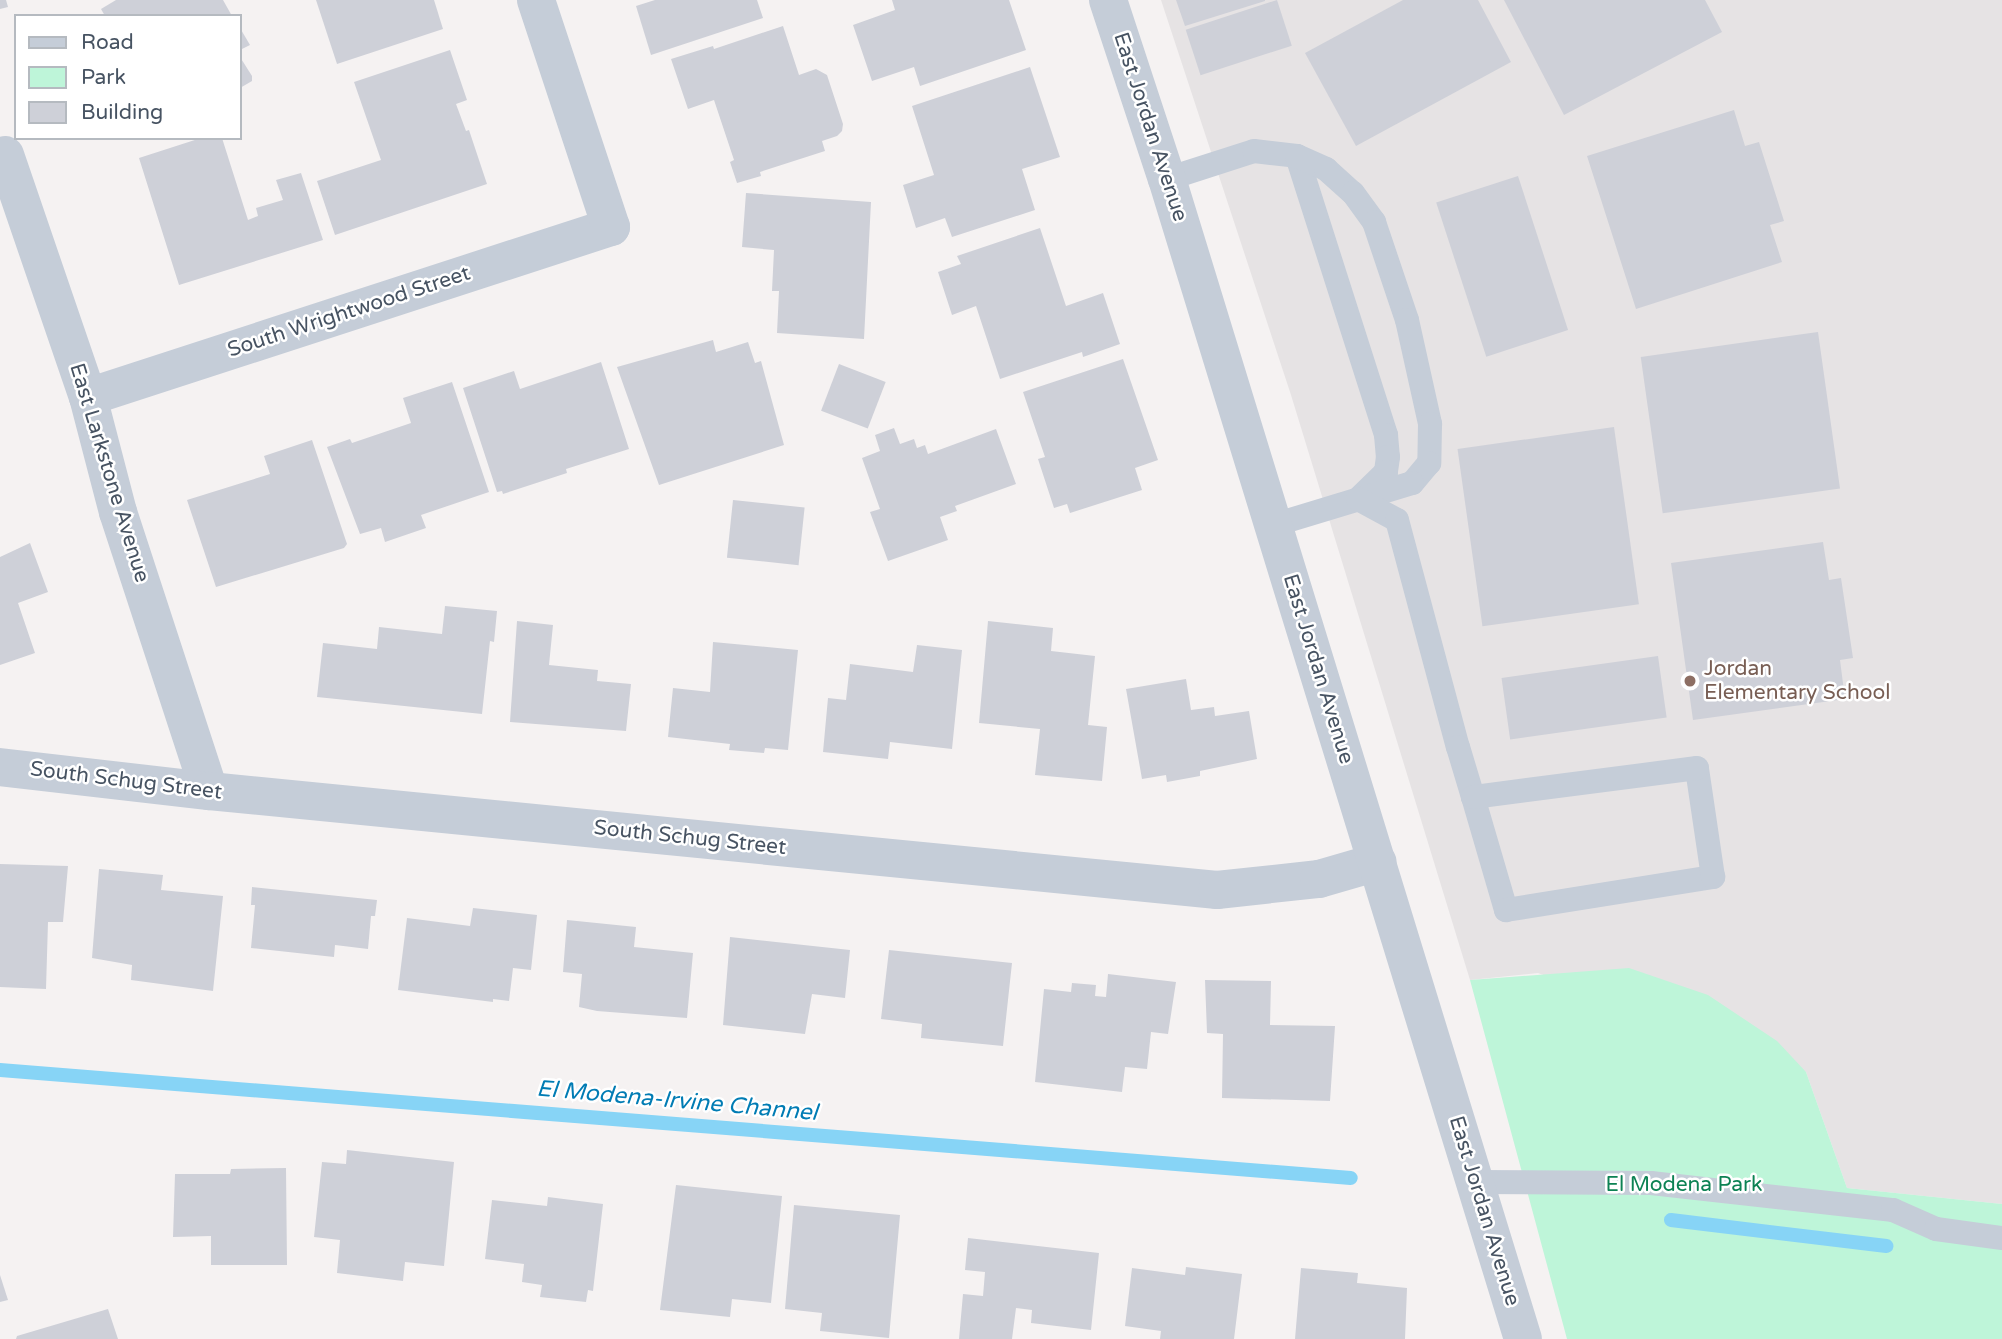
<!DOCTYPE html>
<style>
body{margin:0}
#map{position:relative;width:2002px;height:1339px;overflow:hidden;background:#f5f2f2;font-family:"Varela Round",sans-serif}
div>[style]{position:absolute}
.education>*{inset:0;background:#e6e3e4}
.green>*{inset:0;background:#bef5d9}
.stream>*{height:14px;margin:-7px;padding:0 7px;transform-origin:7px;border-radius:7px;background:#87d4f6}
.building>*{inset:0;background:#ced0d8;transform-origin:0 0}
.service>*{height:24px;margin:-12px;padding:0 12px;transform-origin:12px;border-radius:12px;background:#c5cdd8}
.minor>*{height:38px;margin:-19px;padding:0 19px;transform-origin:19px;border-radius:19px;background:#c5cdd8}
.tertiary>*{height:38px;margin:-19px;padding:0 19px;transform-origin:19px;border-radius:19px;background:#c5cdd8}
.dots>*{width:19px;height:19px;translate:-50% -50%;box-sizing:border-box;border:4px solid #fff;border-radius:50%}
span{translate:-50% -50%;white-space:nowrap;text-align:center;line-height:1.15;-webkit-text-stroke:5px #fff;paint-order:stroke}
.street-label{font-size:21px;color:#475362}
.education-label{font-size:21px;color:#785e54}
.left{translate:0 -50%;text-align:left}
.park-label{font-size:21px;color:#0d8254}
.water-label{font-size:23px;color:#017cb4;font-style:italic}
.legend{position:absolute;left:14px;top:14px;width:228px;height:126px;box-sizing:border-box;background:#fff;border:2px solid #b5bac0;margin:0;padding:9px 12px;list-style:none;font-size:21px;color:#475362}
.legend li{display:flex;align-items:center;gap:14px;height:35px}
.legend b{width:35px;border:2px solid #b5bac0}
</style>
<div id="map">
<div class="education">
<div style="clip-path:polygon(1161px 0,2002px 0,2002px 1204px,1847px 1188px,1806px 1072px,1538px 973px,1470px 980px,1291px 395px)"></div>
</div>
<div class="green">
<div style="clip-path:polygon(1629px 968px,1708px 995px,1777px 1041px,1806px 1072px,1847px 1188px,2002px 1204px,2002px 1339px,1567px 1339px,1470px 980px)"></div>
</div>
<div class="stream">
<div style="left:0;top:1070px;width:1355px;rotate:4.57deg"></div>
<div style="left:1671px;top:1220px;width:217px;rotate:6.9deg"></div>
</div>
<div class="building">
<div style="clip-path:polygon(0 0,6px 0,8px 7px,0 9px)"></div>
<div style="clip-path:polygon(116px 0,223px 0,232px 16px,105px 16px,101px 9px)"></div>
<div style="clip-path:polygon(316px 0,434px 0,443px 29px,337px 64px)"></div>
<div style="clip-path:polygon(655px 0,757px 0,763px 18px,651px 55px,636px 6px)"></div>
<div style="clip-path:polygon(892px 0,1009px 0,1026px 50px,920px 86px,914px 67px,872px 81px,853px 25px,895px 10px)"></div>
<div style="clip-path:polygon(1176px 0,1265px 0,1265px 1px,1185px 26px)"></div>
<div style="left:1277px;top:0;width:48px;height:96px;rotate:72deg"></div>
<div style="clip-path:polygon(1403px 0,1478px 0,1511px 62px,1356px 146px,1305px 53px)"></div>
<div style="clip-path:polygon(1504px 0,1705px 0,1722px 32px,1564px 115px)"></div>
<div style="clip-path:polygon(783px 26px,799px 75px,816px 69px,827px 75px,843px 124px,842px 131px,837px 136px,822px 141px,825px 151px,760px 172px,761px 176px,737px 183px,730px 162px,734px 160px,714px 100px,688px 109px,671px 59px,713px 46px,714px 49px)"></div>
<div style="clip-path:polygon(240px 28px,250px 45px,240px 50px)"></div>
<div style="clip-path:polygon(450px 50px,467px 100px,456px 104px,466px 131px,469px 130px,487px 184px,335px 235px,317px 181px,381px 160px,354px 82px)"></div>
<div style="clip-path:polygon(240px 57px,252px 76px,252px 81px,240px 88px)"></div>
<div style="clip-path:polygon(1030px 67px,1060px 157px,1022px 169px,1035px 210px,952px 237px,945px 218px,916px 228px,903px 185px,934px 175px,912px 106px)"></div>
<div style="clip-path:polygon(1734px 110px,1745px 146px,1759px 142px,1784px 221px,1770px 225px,1782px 262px,1636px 309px,1587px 156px)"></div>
<div style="clip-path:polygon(201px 138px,222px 138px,248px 220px,258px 216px,256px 208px,283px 200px,276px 180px,301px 173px,323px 240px,179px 285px,139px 158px)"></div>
<div style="left:1518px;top:176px;width:162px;height:86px;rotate:72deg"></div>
<div style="clip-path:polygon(746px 193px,871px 202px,864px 339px,777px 333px,779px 291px,772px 291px,774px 250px,742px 247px)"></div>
<div style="clip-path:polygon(1040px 228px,1066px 306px,1103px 293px,1120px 344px,1083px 357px,1082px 352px,1000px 379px,976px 306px,952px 315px,938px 272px,961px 264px,957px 256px)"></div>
<div style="left:1818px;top:332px;width:158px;height:179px;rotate:82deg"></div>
<div style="clip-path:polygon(713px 340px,716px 352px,748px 342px,755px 363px,761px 361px,784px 445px,659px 485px,617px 367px)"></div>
<div style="clip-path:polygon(1123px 359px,1158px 460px,1135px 468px,1142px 490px,1070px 513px,1067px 504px,1054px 508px,1038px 459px,1045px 457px,1023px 392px)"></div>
<div style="clip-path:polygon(601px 362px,629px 449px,566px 469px,567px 473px,503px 494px,502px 491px,497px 492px,463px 388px,514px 371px,520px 389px)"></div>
<div style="left:839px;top:364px;width:50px;height:50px;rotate:21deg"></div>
<div style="clip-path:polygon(452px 382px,489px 492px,421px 515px,426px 528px,385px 542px,381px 528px,360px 534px,327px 447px,350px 439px,352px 443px,411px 423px,403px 398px)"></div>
<div style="left:1614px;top:427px;width:179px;height:158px;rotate:82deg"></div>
<div style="clip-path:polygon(894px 428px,900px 444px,914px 439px,917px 448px,925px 445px,928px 454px,996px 429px,1016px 484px,955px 506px,957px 511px,940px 517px,948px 540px,888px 561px,870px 512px,880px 509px,862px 458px,880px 451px,875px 435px)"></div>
<div style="clip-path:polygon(312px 440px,347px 544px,344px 548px,216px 587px,187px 500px,270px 474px,264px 456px)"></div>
<div style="left:733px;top:500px;width:72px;height:58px;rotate:6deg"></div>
<div style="clip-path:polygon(1823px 542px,1829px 580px,1841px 578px,1853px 658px,1840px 660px,1845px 699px,1693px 720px,1671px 563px)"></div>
<div style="clip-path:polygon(30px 543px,48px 592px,18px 603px,35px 653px,0 665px,0 557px)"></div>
<div style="clip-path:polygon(445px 606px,497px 611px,494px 642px,490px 641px,482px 714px,317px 697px,323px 643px,377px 649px,379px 627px,442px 634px)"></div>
<div style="clip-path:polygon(517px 621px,553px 625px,549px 665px,598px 670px,597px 681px,631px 684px,626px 731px,510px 722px)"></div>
<div style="clip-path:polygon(988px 621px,1053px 628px,1051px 651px,1095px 656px,1088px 725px,1107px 727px,1102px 781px,1035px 775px,1040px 729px,979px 723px)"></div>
<div style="clip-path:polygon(713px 642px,798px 650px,788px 750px,765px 748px,764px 753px,729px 750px,730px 744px,668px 737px,673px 688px,710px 692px)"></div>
<div style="clip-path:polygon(917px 645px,962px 650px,952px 749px,890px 742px,888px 759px,823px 752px,828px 698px,846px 700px,850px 664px,913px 672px)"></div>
<div style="left:1658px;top:656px;width:62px;height:158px;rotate:82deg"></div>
<div style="clip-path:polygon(1186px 679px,1191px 710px,1214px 707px,1215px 716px,1249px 711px,1257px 759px,1200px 771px,1200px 776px,1167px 782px,1166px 775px,1142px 779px,1126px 689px)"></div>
<div style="clip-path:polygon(0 864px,68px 866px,63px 922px,48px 922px,46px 989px,0 987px)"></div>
<div style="clip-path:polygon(99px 869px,163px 875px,161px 890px,223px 896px,213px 991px,131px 980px,132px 965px,92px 958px)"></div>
<div style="clip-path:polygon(252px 887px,377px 900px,375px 916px,371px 916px,368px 949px,335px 945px,334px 957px,251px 948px,255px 905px,251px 905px)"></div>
<div style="clip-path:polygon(473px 908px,537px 915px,531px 970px,513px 968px,509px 1001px,493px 999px,493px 1002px,398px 990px,407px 918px,470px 926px)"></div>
<div style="clip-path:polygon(567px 920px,636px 927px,634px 947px,693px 953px,687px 1018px,597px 1011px,579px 1007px,582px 974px,563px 972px)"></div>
<div style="clip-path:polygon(730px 937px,850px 950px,845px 998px,812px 994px,805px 1034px,723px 1025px)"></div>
<div style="clip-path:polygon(889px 950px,1012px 963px,1003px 1046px,921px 1038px,922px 1024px,881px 1019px)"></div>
<div style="clip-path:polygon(1108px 974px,1176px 982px,1168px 1034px,1151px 1032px,1147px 1069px,1125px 1067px,1122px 1092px,1035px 1082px,1044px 989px,1071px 992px,1072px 983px,1096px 985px,1095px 996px,1106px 997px)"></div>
<div style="clip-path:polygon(1205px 980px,1271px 981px,1270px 1025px,1335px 1026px,1330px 1101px,1222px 1098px,1223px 1034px,1207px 1033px)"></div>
<div style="clip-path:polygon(347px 1150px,454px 1162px,444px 1266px,405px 1262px,403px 1281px,337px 1273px,340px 1240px,314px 1237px,322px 1162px,346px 1164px)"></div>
<div style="clip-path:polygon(286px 1168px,287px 1265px,211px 1265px,211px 1236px,173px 1237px,175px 1174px,230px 1174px,231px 1169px)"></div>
<div style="clip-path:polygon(676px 1185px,782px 1196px,771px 1303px,732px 1299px,730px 1317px,660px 1310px)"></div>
<div style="clip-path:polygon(548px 1197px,603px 1204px,593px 1291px,588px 1290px,586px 1302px,540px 1297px,542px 1285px,522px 1282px,524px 1264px,485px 1259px,492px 1200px,547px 1206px)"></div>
<div style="clip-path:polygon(794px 1205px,900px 1215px,889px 1338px,820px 1331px,822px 1313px,785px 1309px)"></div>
<div style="clip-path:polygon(968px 1238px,1099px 1253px,1091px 1330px,1031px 1323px,1032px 1310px,1016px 1308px,1012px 1339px,959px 1339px,963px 1294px,983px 1296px,985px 1272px,965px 1270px)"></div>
<div style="clip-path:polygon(1186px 1267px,1242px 1274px,1234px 1339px,1160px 1339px,1161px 1331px,1125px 1326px,1132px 1268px,1185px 1275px)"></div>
<div style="clip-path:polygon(1301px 1268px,1358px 1273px,1357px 1283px,1407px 1288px,1405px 1339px,1295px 1339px)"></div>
<div style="clip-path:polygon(0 1275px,8px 1300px,0 1302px)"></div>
<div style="clip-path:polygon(108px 1309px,118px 1339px,16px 1339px,17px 1336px)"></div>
</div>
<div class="service">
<div style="left:1297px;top:156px;width:293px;rotate:72.3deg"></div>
<div style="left:1386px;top:435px;width:22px;rotate:85deg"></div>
<div style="left:1388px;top:457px;width:15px;rotate:98deg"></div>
<div style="left:1386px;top:472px;width:35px;rotate:136deg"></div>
<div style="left:1167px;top:179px;width:91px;rotate:-17.8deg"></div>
<div style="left:1254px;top:151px;width:43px;rotate:6.6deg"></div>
<div style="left:1297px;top:156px;width:32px;rotate:24deg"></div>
<div style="left:1326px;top:169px;width:36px;rotate:42deg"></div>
<div style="left:1353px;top:193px;width:36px;rotate:54deg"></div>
<div style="left:1374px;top:222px;width:103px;rotate:71.4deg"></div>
<div style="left:1407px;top:320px;width:107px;rotate:77.5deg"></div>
<div style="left:1430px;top:424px;width:39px;rotate:91deg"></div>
<div style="left:1429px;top:463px;width:26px;rotate:130deg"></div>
<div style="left:1412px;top:483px;width:144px;rotate:163.1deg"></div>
<div style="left:1358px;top:499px;width:44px;rotate:28.3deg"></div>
<div style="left:1397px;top:520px;width:235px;rotate:75deg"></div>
<div style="left:1458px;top:747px;width:52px;rotate:73.3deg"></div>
<div style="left:1473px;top:797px;width:118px;rotate:73.7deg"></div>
<div style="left:1506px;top:910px;width:210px;rotate:-9.1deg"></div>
<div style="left:1713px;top:877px;width:110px;rotate:-98.4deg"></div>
<div style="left:1697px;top:768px;width:226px;rotate:172.6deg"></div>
<div style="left:1475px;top:1182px;width:176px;rotate:0.3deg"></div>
<div style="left:1651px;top:1183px;width:244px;rotate:6.4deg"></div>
<div style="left:1893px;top:1210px;width:47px;rotate:23.8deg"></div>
<div style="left:1936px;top:1229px;width:67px;rotate:7.8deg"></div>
</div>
<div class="minor">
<div style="left:5px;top:155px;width:256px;rotate:71.1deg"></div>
<div style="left:88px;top:397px;width:119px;rotate:75.4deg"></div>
<div style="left:118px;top:512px;width:293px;rotate:71.9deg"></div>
<div style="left:88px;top:397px;width:550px;rotate:-18.01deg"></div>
<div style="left:611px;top:227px;width:239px;rotate:-108.3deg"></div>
<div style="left:0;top:767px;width:210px;rotate:6.6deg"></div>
<div style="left:209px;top:791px;width:1013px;rotate:5.61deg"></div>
<div style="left:1217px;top:890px;width:103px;rotate:-6.2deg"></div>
<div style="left:1319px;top:879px;width:61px;rotate:-16.1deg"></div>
</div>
<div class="tertiary">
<div style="left:1108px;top:0;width:188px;rotate:71.8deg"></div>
<div style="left:1167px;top:179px;width:1213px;rotate:72.94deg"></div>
</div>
<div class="dots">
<div style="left:1690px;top:681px;background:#8d6e63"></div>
</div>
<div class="street-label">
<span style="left:1150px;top:127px;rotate:72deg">East Jordan Avenue</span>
<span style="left:349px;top:312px;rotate:-18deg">South Wrightwood Street</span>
<span style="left:109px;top:473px;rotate:73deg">East Larkstone Avenue</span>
<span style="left:1318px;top:669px;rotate:73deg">East Jordan Avenue</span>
<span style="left:126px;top:781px;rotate:7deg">South Schug Street</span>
<span style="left:690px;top:838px;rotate:6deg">South Schug Street</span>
<span style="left:1484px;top:1211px;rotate:73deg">East Jordan Avenue</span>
</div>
<div class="education-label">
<span class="left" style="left:1704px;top:681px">Jordan<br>Elementary School</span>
</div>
<div class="park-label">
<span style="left:1684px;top:1185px">El Modena Park</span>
</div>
<div class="water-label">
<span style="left:677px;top:1101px;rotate:5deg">El Modena-Irvine Channel</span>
</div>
<ul class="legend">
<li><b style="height:9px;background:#c5cdd8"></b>Road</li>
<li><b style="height:19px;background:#bef5d9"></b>Park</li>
<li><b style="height:19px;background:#ced0d8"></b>Building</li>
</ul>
</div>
